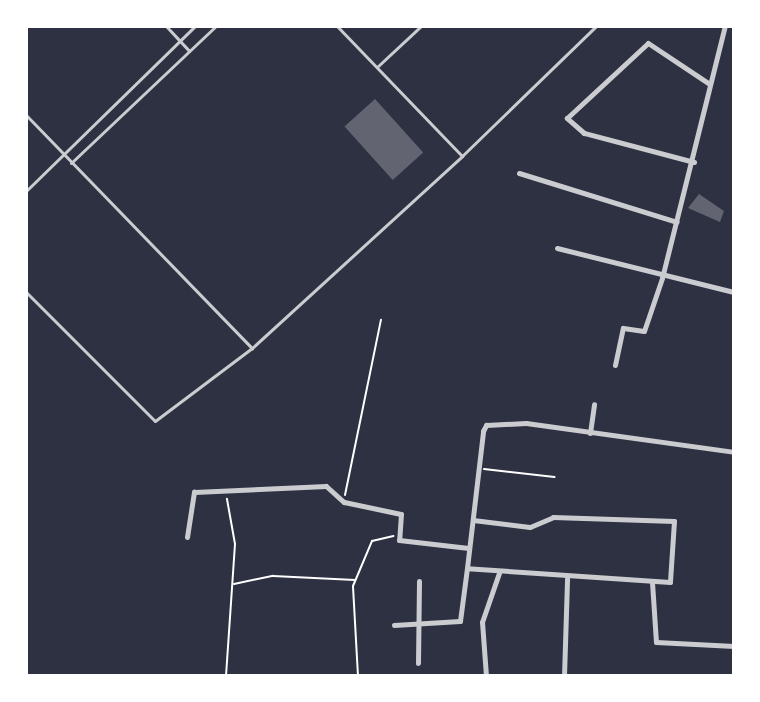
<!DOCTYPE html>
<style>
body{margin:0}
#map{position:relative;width:760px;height:702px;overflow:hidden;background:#2d3142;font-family:"Work Sans",sans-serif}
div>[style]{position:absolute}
.building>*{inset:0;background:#626471;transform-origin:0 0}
.path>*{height:2px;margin:-1px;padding:0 1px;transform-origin:1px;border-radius:1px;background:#fff}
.service>*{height:3px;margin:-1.5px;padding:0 1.5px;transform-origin:1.5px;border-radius:1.5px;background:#caccd0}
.minor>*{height:5px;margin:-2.5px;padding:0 2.5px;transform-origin:2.5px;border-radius:2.5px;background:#caccd0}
span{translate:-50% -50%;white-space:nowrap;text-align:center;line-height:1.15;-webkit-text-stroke:8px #fff;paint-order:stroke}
.frame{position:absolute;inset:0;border:28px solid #fff;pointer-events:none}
</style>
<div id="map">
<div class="building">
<div style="left:375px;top:99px;width:72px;height:41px;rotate:48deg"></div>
<div style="clip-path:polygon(699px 194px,724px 211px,720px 222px,688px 208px)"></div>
</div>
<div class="path">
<div style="left:484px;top:469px;width:71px;rotate:6.4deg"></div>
<div style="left:345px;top:495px;width:179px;rotate:-78.4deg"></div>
<div style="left:234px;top:584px;width:40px;rotate:-12deg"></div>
<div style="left:273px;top:576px;width:82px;rotate:2.8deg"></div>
<div style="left:226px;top:676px;width:132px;rotate:-86.1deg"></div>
<div style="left:235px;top:544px;width:46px;rotate:-100.1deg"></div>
<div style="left:358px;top:676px;width:90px;rotate:-93.2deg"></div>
<div style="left:353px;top:586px;width:49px;rotate:-67.1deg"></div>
<div style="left:372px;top:541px;width:22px;rotate:-13deg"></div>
</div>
<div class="service">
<div style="left:166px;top:26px;width:34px;rotate:47deg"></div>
<div style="left:377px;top:67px;width:60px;rotate:-43deg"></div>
<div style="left:26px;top:115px;width:325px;rotate:45.9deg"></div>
<div style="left:252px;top:348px;width:285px;rotate:-42.4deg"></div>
<div style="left:462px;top:156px;width:180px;rotate:-133.9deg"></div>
<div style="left:462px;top:156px;width:187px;rotate:-44.1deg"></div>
<div style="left:71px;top:163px;width:199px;rotate:-43.4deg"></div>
<div style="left:26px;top:191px;width:236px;rotate:-44.3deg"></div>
<div style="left:26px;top:292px;width:182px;rotate:45deg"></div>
<div style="left:155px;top:421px;width:121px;rotate:-37deg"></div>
</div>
<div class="minor">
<div style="left:694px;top:162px;width:114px;rotate:-165.2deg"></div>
<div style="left:584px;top:133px;width:23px;rotate:-139deg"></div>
<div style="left:567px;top:118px;width:110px;rotate:-42.8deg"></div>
<div style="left:648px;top:43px;width:72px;rotate:33.7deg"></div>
<div style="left:519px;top:173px;width:165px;rotate:17.2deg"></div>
<div style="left:557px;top:248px;width:182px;rotate:14deg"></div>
<div style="left:615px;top:365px;width:38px;rotate:-78deg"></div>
<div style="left:623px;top:328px;width:21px;rotate:8deg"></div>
<div style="left:644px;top:331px;width:56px;rotate:-71.2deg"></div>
<div style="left:662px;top:278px;width:260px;rotate:-76deg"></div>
<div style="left:590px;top:433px;width:29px;rotate:-82deg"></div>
<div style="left:473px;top:520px;width:57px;rotate:7deg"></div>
<div style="left:530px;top:527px;width:25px;rotate:-23deg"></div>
<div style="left:553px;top:517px;width:121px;rotate:1.9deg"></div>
<div style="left:674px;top:521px;width:61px;rotate:93.8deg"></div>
<div style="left:670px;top:582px;width:203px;rotate:-176.1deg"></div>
<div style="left:467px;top:568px;width:138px;rotate:-83.3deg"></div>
<div style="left:483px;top:431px;width:7px;rotate:-63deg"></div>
<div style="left:486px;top:425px;width:40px;rotate:-2.9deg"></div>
<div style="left:526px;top:423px;width:210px;rotate:7.9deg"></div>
<div style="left:187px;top:537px;width:46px;rotate:-81.2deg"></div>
<div style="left:194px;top:492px;width:132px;rotate:-2.6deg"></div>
<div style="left:326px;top:486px;width:24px;rotate:42deg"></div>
<div style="left:344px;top:502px;width:58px;rotate:11.9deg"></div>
<div style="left:401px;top:514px;width:26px;rotate:94deg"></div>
<div style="left:399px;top:540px;width:70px;rotate:6.5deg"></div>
<div style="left:652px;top:582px;width:60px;rotate:86.2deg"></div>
<div style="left:656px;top:642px;width:78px;rotate:2.9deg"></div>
<div style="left:394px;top:625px;width:66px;rotate:-3.5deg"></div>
<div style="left:460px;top:621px;width:53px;rotate:-82.5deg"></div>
<div style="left:418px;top:663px;width:82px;rotate:-89.3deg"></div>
<div style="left:486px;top:676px;width:54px;rotate:-94.2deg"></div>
<div style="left:482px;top:622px;width:52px;rotate:-70.9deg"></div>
<div style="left:564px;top:676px;width:98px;rotate:-88.2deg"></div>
</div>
<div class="frame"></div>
</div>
